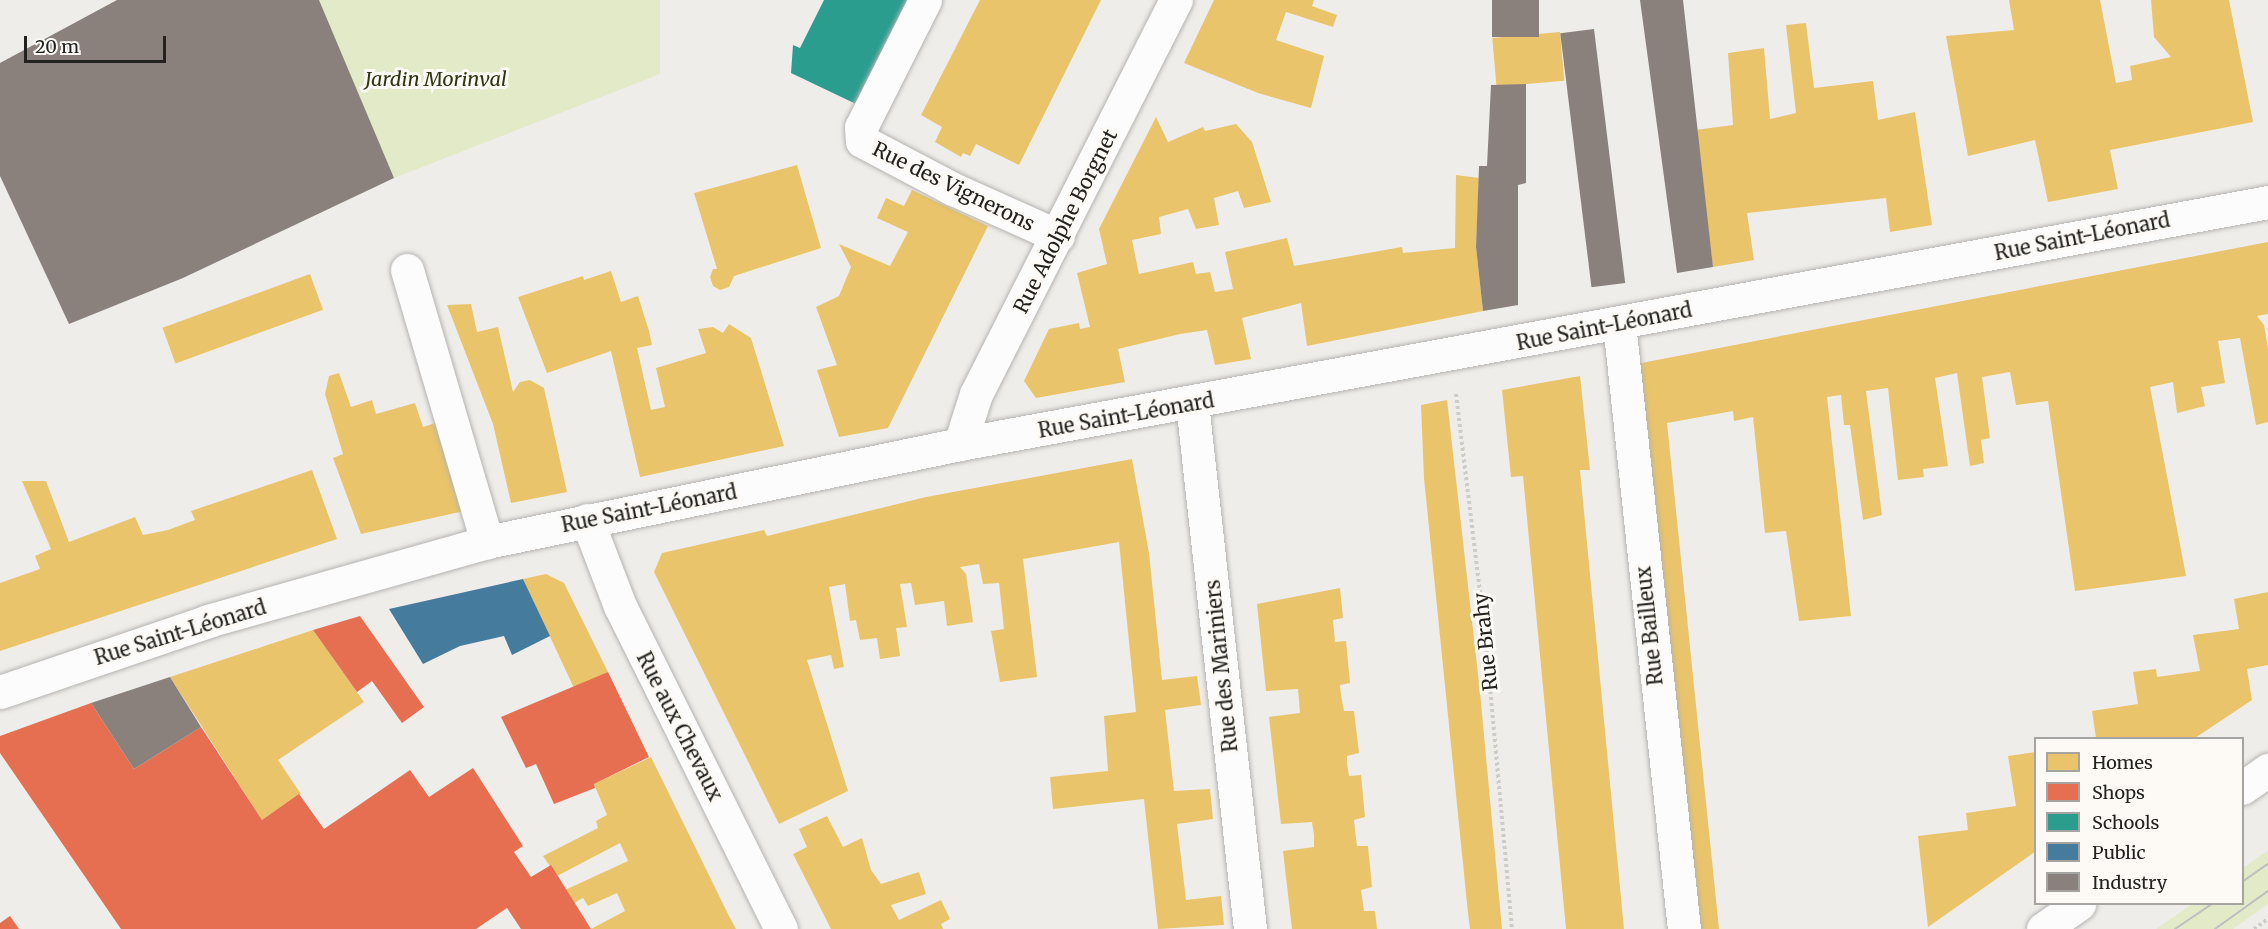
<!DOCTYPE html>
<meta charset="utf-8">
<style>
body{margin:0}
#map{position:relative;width:2268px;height:929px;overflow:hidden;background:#efedea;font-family:Merriweather,serif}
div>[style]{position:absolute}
.green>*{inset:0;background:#e3eac8}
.homes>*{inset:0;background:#e9c46a;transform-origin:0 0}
.shops>*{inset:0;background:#e76f51}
.schools>*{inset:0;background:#2a9d8f}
.public>*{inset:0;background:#457b9d}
.industry>*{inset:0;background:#8a817c;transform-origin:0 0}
.path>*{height:4px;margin-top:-2px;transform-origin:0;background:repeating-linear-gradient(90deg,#cccccb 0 3px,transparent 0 6px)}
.roads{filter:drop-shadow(0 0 2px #b5b4b2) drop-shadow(0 0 2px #b5b4b2)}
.minor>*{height:33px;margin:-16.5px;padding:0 16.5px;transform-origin:16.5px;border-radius:16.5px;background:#fdfcfc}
.major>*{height:33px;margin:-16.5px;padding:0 16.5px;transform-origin:16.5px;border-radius:16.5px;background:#fdfcfc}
.tram>*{height:1.5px;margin:-0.75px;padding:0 0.75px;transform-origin:0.75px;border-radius:0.75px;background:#bfbebe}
span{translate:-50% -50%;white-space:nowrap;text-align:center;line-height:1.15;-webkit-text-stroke:6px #fdfaf6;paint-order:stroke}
.park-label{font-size:20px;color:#303613;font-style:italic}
.street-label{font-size:20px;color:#232220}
.legend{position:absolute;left:2034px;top:737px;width:210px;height:168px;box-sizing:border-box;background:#fdfaf6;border:2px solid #a6a4a0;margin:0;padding:8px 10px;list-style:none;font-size:18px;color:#232220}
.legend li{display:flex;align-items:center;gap:12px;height:30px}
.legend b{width:30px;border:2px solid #a6a4a0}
.scale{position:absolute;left:24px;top:36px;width:142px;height:27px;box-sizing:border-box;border:3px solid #232220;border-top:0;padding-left:8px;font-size:18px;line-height:21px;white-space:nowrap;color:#232220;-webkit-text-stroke:4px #fdfaf6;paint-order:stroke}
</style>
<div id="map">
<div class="green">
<div style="clip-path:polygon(319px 0,660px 0,660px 74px,394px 178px)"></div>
<div style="clip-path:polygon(2268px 850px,2268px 904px,2233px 929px,2156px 929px,2192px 904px,2242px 904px,2243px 868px)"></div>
</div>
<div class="homes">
<div style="clip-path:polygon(980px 0,1101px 0,1019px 165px,976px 144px,970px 156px,963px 153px,961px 157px,935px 142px,942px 127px,921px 115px)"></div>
<div style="clip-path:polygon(1214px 0,1314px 0,1312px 6px,1337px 15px,1333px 27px,1286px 12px,1276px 40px,1324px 56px,1311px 108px,1258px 93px,1184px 63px)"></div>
<div style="clip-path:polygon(2009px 0,2100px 0,2116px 83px,2132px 80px,2130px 66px,2171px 57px,2154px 37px,2151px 0,2229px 0,2253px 122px,2110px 150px,2118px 189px,2048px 202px,2035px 140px,1968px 156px,1946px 36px,2014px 30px)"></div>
<div style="clip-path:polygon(1806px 23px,1814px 88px,1873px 81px,1878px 120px,1915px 112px,1932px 225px,1890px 232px,1886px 198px,1747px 213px,1754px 260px,1713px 267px,1695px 130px,1733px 125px,1728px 53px,1764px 48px,1770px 119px,1796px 113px,1786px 25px)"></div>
<div style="left:1560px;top:32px;width:49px;height:68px;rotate:85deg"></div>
<div style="clip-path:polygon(1156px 117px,1168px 142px,1203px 127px,1205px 131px,1236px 124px,1252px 142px,1271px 202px,1244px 208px,1238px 191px,1214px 198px,1219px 225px,1196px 229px,1188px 209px,1159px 217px,1161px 234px,1132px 240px,1139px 274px,1193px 262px,1196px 274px,1210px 272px,1215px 292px,1233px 289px,1225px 252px,1287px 238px,1294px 266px,1402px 247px,1403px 253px,1455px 248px,1456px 175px,1479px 178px,1476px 247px,1483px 311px,1307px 346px,1301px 303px,1242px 318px,1251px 359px,1215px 365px,1207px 330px,1180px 334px,1118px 349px,1125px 382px,1036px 398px,1024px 381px,1049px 329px,1079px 323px,1080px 329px,1090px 327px,1077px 273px,1107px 264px,1099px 229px)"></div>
<div style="clip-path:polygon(797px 165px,821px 248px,734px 276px,729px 287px,720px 290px,713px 286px,710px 277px,713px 269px,717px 269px,694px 193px)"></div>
<div style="clip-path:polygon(912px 190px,988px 226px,888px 428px,839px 437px,817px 370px,837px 365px,816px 307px,839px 296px,851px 267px,839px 244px,890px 266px,908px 232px,877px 218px,886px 198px,904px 206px)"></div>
<div style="clip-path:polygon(2268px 242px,2268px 314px,2257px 316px,2264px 325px,2268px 349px,2268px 422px,2256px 425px,2240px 338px,2218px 341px,2225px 383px,2201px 387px,2205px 406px,2177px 413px,2173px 382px,2150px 387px,2186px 576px,2075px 591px,2048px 401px,2016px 405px,2010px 372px,1982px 377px,1990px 438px,1981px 440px,1984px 463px,1970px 466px,1957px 373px,1935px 378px,1948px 466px,1923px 469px,1924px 477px,1898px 480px,1888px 388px,1866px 391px,1882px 515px,1863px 520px,1850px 425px,1844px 425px,1841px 395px,1827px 397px,1851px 616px,1799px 621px,1786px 531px,1765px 533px,1753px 417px,1734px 421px,1733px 411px,1667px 423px,1719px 929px,1689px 929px,1631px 365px)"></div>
<div style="clip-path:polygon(611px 271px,621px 302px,638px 296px,649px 331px,652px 345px,637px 348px,651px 410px,665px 407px,656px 368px,706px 353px,698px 329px,713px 327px,723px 333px,729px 324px,751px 338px,784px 446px,640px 477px,611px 351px,547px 373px,518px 297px,583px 276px,584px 280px)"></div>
<div style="left:310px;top:274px;width:38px;height:157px;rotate:70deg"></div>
<div style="clip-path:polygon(471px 304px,477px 332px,498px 327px,513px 392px,520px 382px,530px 380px,544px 388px,567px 492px,511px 503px,493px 424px,447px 305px)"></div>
<div style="clip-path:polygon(339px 373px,351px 407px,372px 400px,376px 414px,415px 403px,423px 427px,438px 422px,464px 511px,361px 534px,333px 458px,343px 454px,325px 394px,329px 376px)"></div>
<div style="clip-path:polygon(1580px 376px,1590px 470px,1580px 470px,1624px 929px,1566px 929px,1523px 476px,1511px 477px,1502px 390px)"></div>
<div style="clip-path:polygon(1447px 400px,1480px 692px,1502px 929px,1470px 929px,1468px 913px,1424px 478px,1421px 405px)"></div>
<div style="clip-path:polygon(1132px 459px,1149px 553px,1162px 680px,1197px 676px,1201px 705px,1165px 710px,1174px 791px,1210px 789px,1213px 819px,1177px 824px,1186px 900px,1221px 896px,1224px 925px,1158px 929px,1144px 799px,1053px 809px,1050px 777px,1108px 771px,1104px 716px,1136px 712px,1119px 542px,1023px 559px,1037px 677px,1000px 682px,991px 631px,1004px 629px,999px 583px,983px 584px,979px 564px,960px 567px,966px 574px,973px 622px,947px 626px,944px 601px,915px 605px,911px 583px,900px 584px,907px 627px,896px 628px,900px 656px,880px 659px,877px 638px,860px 640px,856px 620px,850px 621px,845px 584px,829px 587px,844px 667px,834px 669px,831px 655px,807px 660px,848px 791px,779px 824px,654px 572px,662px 553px,764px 530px,767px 536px,926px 497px)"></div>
<div style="clip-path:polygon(312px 470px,337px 539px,0 651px,0 583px,40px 569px,35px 556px,51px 549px,22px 481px,46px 481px,69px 542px,135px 517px,143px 535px,168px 530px,195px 520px,191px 511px)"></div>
<div style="clip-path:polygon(546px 574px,564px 583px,608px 672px,574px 688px,523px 579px)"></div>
<div style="clip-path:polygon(1340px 588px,1343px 618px,1333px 620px,1335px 642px,1346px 641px,1350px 683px,1340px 685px,1341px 695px,1344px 711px,1354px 711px,1359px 753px,1347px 756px,1347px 764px,1349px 776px,1361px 775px,1365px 817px,1354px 820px,1355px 830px,1357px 846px,1368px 846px,1372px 887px,1361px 890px,1364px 911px,1375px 911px,1377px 929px,1292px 929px,1283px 851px,1314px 847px,1314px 835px,1312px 822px,1281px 824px,1269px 717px,1300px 713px,1298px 689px,1266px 691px,1257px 604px)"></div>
<div style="clip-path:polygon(2268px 592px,2268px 665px,2247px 669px,2252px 700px,2195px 738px,2096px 738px,2092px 711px,2138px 704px,2133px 672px,2156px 669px,2157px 677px,2200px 671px,2193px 635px,2239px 629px,2234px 599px)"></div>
<div style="clip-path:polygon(313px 630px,364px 702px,278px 760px,301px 794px,262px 820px,170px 677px)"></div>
<div style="clip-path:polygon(2036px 752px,2036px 851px,1928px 927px,1918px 836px,1968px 830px,1966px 813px,2016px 806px,2008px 756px)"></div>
<div style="clip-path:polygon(651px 757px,729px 916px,736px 929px,591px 929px,625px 911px,617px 893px,588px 906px,583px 898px,574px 903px,565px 890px,628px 861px,620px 843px,557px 876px,543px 856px,598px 828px,596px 821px,607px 815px,594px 784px)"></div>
<div style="clip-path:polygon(827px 816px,843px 847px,862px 838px,871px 870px,881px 884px,919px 872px,926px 894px,891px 905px,899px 920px,941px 900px,950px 919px,941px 924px,943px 929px,831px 929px,793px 854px,807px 847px,799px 829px)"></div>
</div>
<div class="shops">
<div style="clip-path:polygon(360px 616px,424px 707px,402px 723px,372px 681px,357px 692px,313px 630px)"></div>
<div style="clip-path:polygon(608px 672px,649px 757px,594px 784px,595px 788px,554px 804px,536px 764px,526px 768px,501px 717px)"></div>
<div style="clip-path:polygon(91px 703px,134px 769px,201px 727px,262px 820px,299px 794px,324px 829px,410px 770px,429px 797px,473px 768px,523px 846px,514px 852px,531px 877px,551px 865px,591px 929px,521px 929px,507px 908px,476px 929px,121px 929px,0 753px,0 736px)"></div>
<div style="clip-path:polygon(10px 916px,19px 929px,0 929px,0 923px)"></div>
</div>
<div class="schools">
<div style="clip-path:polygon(824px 0,908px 0,856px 104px,791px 73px,793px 45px,800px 48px)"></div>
</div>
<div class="public">
<div style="clip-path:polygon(523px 579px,550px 636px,512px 655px,504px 636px,460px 646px,423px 664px,389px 609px)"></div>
</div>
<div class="industry">
<div style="clip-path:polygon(117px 0,319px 0,394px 178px,183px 278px,69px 324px,0 176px,0 63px)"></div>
<div style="left:1492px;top:0;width:47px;height:37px"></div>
<div style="clip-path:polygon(1640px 0,1683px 0,1713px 267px,1677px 273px)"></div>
<div style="left:1594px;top:29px;width:256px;height:34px;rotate:83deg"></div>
<div style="clip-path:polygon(1526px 84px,1526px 183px,1518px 185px,1518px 305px,1483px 311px,1476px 247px,1479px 166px,1487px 166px,1491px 85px)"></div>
<div style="clip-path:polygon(170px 677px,201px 727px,134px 769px,91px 703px)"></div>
</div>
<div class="path">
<div style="left:1456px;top:394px;width:251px;rotate:83.1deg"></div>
<div style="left:1486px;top:643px;width:287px;rotate:84.8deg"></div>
<div style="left:2254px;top:929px;width:17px;rotate:-36deg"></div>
</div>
<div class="roads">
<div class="minor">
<div style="left:925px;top:0;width:142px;rotate:116.7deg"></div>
<div style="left:861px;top:127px;width:14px;rotate:86deg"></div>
<div style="left:862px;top:141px;width:103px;rotate:27.8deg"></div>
<div style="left:953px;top:189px;width:115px;rotate:24.1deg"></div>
<div style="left:407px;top:270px;width:284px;rotate:73.6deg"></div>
<div style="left:1619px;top:323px;width:609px;rotate:83.88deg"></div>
<div style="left:1192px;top:403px;width:529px;rotate:83.71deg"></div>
<div style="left:960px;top:444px;width:52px;rotate:-72.3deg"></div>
<div style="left:976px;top:394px;width:442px;rotate:-63.1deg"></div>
<div style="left:587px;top:520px;width:92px;rotate:69deg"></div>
<div style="left:620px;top:606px;width:361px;rotate:63.5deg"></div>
<div style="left:0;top:692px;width:220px;rotate:-18.8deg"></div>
<div style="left:208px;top:621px;width:290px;rotate:-15.8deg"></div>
<div style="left:487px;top:542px;width:483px;rotate:-11.7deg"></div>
<div style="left:960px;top:444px;width:1330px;rotate:-10.48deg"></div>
</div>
<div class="major">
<div style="left:2242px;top:788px;width:32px;rotate:-35deg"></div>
<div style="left:2043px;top:929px;width:44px;rotate:-34.8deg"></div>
</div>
</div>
<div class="tram">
<div style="left:2242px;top:882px;width:32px;rotate:-35deg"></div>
<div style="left:2175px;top:929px;width:45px;rotate:-34deg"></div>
<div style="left:2215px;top:929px;width:65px;rotate:-35.6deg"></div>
</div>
<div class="park-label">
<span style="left:436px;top:78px">Jardin Morinval</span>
</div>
<div class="street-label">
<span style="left:954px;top:186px;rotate:26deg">Rue des Vignerons</span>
<span style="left:1065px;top:221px;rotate:-63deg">Rue Adolphe Borgnet</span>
<span style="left:2082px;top:236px;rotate:-11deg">Rue Saint-Léonard</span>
<span style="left:1604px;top:326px;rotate:-11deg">Rue Saint-Léonard</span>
<span style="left:1126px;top:415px;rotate:-10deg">Rue Saint-Léonard</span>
<span style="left:649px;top:508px;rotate:-11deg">Rue Saint-Léonard</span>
<span style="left:1649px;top:626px;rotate:-96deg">Rue Bailleux</span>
<span style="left:180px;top:632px;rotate:-17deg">Rue Saint-Léonard</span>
<span style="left:1485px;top:642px;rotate:-96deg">Rue Brahy</span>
<span style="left:1221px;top:666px;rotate:-96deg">Rue des Mariniers</span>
<span style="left:680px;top:726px;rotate:63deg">Rue aux Chevaux</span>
</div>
<ul class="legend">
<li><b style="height:16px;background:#e9c46a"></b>Homes</li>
<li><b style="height:16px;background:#e76f51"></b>Shops</li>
<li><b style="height:16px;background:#2a9d8f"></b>Schools</li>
<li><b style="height:16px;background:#457b9d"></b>Public</li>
<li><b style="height:16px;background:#8a817c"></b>Industry</li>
</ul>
<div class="scale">20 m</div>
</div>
